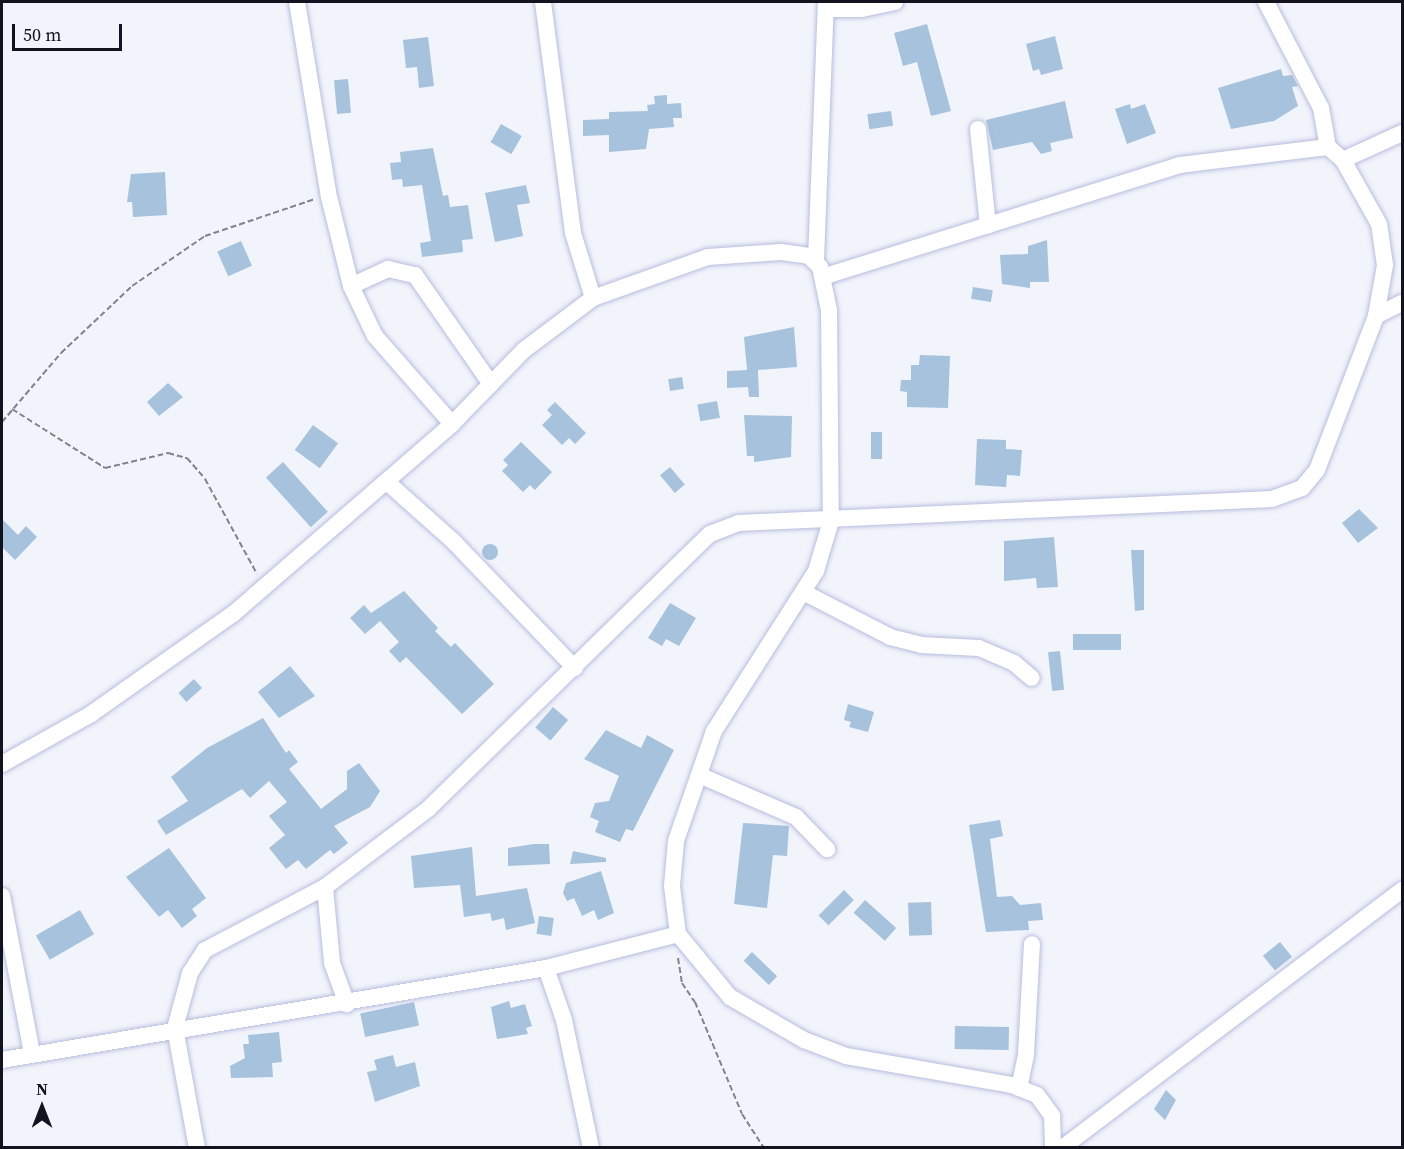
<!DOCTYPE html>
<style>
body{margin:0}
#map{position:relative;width:1404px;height:1149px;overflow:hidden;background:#f2f4fb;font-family:"Source Serif 4",serif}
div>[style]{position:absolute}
.building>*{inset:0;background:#a6c2dc;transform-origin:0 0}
.round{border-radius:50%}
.path>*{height:2px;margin-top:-1px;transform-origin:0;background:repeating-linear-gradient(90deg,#81838d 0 6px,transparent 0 9px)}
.roads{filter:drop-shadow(0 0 2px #b7bdde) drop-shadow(0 0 2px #b7bdde)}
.street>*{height:16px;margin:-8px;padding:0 8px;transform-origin:8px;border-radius:8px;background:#fff}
span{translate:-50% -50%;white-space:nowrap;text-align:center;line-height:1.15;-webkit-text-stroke:4.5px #f2f4fb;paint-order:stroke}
.frame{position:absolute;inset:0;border:3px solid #11131f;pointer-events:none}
.north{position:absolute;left:12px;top:1077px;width:60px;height:60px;-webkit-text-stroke:4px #f2f4fb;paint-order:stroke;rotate:0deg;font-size:16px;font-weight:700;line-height:24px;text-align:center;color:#11131f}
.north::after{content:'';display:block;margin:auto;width:21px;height:27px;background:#11131f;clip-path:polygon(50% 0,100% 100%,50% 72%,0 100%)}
.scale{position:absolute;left:12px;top:24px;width:110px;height:27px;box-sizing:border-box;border:3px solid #11131f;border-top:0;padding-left:8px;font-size:18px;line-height:21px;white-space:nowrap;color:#11131f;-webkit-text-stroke:4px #f2f4fb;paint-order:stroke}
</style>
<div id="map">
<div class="building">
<div style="clip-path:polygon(927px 24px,951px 111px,931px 116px,917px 62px,903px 66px,894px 33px)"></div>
<div style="clip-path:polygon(1055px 36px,1063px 69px,1041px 75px,1039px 69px,1033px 71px,1026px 44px)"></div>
<div style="clip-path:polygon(428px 37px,434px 86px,419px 88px,417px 67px,406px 68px,403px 40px)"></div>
<div style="clip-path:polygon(1281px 69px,1283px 76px,1292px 75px,1298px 86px,1292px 87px,1298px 106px,1274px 121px,1231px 129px,1218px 88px)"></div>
<div style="left:348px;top:79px;width:34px;height:14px;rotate:85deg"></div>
<div style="clip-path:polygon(667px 95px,667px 104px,681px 103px,682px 118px,673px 118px,674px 127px,649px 129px,646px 149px,609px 152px,609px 135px,583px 136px,583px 120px,609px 119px,609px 112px,648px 111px,647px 105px,655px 104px,654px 96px)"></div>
<div style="clip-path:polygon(1065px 101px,1073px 138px,1050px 143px,1052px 151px,1041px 154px,1032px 142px,993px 150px,986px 120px)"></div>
<div style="clip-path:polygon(1130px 104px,1131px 109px,1145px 104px,1156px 133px,1127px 144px,1115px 109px)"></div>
<div style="left:891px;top:111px;width:15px;height:24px;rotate:82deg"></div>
<div style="left:501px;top:124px;width:24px;height:21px;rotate:30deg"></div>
<div style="clip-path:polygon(433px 148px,443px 196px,448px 195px,450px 207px,468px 205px,473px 239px,462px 240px,463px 252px,422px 257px,420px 243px,431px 241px,422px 185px,403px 187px,402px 179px,392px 180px,390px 163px,401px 162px,400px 152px)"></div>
<div style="clip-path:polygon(165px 172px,167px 215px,133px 217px,132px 202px,127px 202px,131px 174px)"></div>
<div style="clip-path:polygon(526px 185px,530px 203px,517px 205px,523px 236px,495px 242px,485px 193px)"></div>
<div style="clip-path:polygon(1047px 240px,1049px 282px,1030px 282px,1030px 288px,1002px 284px,1000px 255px,1028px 254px,1028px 246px)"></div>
<div style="left:241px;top:241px;width:27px;height:26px;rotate:66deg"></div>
<div style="left:973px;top:287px;width:20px;height:12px;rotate:9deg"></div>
<div style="clip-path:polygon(794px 327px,797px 367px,758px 370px,759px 397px,749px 397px,748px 387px,727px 388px,727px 371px,747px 370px,744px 337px)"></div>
<div style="clip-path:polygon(920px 355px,950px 356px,948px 408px,907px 407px,907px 392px,900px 391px,901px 380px,911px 380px,911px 365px,919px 365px)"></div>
<div style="left:682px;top:377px;width:12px;height:14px;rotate:81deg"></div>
<div style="clip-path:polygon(168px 383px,183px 397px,159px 416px,147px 402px)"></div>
<div style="left:717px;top:401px;width:17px;height:20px;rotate:80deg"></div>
<div style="clip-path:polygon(555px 402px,586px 433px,575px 444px,569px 438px,562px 445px,542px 425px,552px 415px,547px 410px)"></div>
<div style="clip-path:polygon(744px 415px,792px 416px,791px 457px,754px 462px,754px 456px,747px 456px)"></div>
<div style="left:313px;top:425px;width:31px;height:31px;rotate:36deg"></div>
<div style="left:871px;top:432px;width:11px;height:27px"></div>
<div style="clip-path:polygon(977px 439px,1006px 440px,1006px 449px,1022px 450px,1020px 476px,1007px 475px,1006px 487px,975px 485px)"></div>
<div style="clip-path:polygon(521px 442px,552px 472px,535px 490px,530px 485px,523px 492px,502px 471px,508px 465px,503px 460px)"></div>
<div style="left:283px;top:462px;width:67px;height:23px;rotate:48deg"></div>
<div style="left:670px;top:467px;width:23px;height:13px;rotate:50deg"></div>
<div style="clip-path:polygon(1359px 509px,1378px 528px,1358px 543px,1342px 523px)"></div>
<div style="clip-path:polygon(2px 519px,18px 535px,26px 526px,37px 537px,15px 560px,2px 547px)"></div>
<div style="clip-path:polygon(1054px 537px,1058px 587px,1037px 588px,1036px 578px,1004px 581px,1004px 541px)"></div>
<div class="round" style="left:482px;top:544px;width:16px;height:16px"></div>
<div style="clip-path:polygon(1131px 550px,1144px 550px,1144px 610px,1135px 611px)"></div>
<div style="clip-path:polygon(404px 591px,438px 628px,435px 631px,451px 647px,455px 643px,494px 684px,462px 714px,406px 657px,400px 663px,389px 651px,399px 642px,380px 621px,365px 634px,350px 618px,364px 605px,371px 613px)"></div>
<div style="clip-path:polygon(670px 603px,696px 618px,679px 646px,666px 639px,662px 646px,648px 638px)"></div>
<div style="left:1121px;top:634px;width:16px;height:48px;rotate:90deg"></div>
<div style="left:1060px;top:651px;width:39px;height:12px;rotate:84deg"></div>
<div style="clip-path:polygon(290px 666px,315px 696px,279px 718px,258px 692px)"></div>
<div style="left:194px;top:679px;width:12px;height:21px;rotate:48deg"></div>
<div style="clip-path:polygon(848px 704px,874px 712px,868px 732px,849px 727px,851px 722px,844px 720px)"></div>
<div style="left:553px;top:707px;width:20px;height:27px;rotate:41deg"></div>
<div style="clip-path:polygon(263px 718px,286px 753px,289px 750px,298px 762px,289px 769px,321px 809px,347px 789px,347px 771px,359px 763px,380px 791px,370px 807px,334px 826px,348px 843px,334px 854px,330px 850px,306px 869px,298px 860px,286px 869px,269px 848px,285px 835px,269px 816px,287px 802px,269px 781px,250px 798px,242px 789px,166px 835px,157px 821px,188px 801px,171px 777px,207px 748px)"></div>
<div style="clip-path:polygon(606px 730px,641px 748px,647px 735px,674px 750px,633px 831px,626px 829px,620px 842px,595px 832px,599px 821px,590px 817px,595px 803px,609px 801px,619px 776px,584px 759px)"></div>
<div style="clip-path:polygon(1000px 820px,1003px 836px,990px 839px,997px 897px,1012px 896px,1020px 905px,1041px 903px,1043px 920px,1028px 921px,1029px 930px,986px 932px,969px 825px)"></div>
<div style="clip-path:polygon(743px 823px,789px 826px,787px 856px,773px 855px,767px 908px,734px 904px)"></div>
<div style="clip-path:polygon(534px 844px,549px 844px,550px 864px,508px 866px,508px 848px)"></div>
<div style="clip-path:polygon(472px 847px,476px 896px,527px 888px,535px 923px,506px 930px,504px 918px,492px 921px,490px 913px,464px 917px,460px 885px,414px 888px,411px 856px)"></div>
<div style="clip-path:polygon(169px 848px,206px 898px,192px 909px,197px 916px,182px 928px,168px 910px,159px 917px,126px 877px)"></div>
<div style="clip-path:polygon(573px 851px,606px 858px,606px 862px,570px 864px)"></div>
<div style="clip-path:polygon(601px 871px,614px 913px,598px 920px,594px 910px,582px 916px,574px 898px,567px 901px,563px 893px,566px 883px)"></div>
<div style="left:844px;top:890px;width:14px;height:36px;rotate:45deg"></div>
<div style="left:865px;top:900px;width:42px;height:17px;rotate:42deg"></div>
<div style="left:931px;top:902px;width:33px;height:23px;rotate:88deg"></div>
<div style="left:80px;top:910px;width:28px;height:51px;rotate:60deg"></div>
<div style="left:539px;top:916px;width:15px;height:18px;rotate:8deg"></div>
<div style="left:1280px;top:942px;width:19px;height:22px;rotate:51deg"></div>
<div style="left:752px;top:952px;width:35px;height:12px;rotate:44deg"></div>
<div style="clip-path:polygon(509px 1001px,511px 1008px,525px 1004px,532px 1026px,526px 1028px,528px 1034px,497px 1039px,491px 1007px)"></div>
<div style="left:414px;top:1002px;width:24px;height:55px;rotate:78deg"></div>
<div style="left:955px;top:1026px;width:54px;height:23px;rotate:1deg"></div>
<div style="clip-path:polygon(279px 1032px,282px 1062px,272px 1063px,273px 1077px,231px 1078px,230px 1066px,245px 1058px,243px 1044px,249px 1044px,248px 1035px)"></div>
<div style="clip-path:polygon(393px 1055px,396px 1067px,415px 1062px,420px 1086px,375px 1102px,367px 1072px,377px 1070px,374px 1060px)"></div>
<div style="clip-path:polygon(1166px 1090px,1176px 1100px,1165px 1120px,1154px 1109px)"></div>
</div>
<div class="path">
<div style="left:12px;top:409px;width:110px;rotate:32.4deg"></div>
<div style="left:105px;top:468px;width:65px;rotate:-13.4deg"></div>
<div style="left:168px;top:453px;width:20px;rotate:15deg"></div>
<div style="left:187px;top:458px;width:28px;rotate:49deg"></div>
<div style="left:205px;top:479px;width:108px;rotate:61.3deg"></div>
<div style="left:2px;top:422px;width:91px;rotate:-49.5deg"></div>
<div style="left:61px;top:353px;width:98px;rotate:-43.3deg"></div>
<div style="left:132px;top:286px;width:88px;rotate:-34.4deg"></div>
<div style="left:205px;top:236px;width:116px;rotate:-18.6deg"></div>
<div style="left:678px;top:958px;width:25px;rotate:81deg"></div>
<div style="left:682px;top:983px;width:23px;rotate:56deg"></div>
<div style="left:695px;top:1002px;width:121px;rotate:67.2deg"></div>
<div style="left:742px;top:1114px;width:40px;rotate:57.1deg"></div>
</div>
<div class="roads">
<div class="street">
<div style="left:297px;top:2px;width:198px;rotate:80.7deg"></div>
<div style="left:329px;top:197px;width:92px;rotate:76.1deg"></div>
<div style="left:351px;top:286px;width:55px;rotate:64.4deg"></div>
<div style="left:375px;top:336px;width:117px;rotate:48.8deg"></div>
<div style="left:543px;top:2px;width:233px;rotate:82.6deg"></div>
<div style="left:573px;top:233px;width:68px;rotate:72.9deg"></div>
<div style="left:1266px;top:2px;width:119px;rotate:62.6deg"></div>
<div style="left:1321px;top:108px;width:40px;rotate:80deg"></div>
<div style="left:826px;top:9px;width:36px"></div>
<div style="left:862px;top:9px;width:34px;rotate:-12deg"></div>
<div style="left:978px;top:129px;width:97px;rotate:84.1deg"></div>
<div style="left:1343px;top:160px;width:65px;rotate:-24.6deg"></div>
<div style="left:816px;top:260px;width:258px;rotate:-87.8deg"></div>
<div style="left:351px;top:286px;width:41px;rotate:-24.7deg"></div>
<div style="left:388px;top:269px;width:28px;rotate:13deg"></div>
<div style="left:415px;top:275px;width:133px;rotate:55.1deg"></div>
<div style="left:1376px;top:316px;width:29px;rotate:-27deg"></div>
<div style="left:387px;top:482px;width:89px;rotate:41.8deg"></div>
<div style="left:453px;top:541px;width:176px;rotate:46.2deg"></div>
<div style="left:803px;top:592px;width:98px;rotate:27.3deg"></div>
<div style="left:890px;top:637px;width:32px;rotate:14deg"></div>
<div style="left:921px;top:645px;width:58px;rotate:3deg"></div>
<div style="left:979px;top:648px;width:38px;rotate:23deg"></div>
<div style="left:1014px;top:663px;width:23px;rotate:40deg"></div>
<div style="left:2px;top:764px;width:102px;rotate:-29.3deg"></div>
<div style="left:91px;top:714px;width:174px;rotate:-35.2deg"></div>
<div style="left:233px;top:614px;width:290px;rotate:-40.9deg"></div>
<div style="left:452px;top:424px;width:103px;rotate:-45.8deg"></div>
<div style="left:524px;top:350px;width:86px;rotate:-37deg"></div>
<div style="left:593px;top:298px;width:122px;rotate:-19.6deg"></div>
<div style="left:708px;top:257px;width:73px;rotate:-3.9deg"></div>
<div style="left:781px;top:252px;width:28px;rotate:8deg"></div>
<div style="left:809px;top:256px;width:16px;rotate:45deg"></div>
<div style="left:820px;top:267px;width:44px;rotate:78.2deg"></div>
<div style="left:829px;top:310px;width:211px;rotate:89.5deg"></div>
<div style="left:831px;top:521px;width:52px;rotate:106.7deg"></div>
<div style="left:816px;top:571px;width:190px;rotate:122.5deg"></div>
<div style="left:714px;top:731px;width:116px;rotate:109.1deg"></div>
<div style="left:676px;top:841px;width:45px;rotate:95.1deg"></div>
<div style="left:672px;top:886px;width:48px;rotate:82.9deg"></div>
<div style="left:678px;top:934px;width:82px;rotate:50.5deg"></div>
<div style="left:730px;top:997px;width:86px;rotate:30.2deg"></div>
<div style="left:804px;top:1040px;width:45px;rotate:20.9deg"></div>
<div style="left:846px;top:1056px;width:169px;rotate:9.9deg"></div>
<div style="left:1012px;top:1085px;width:27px;rotate:22deg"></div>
<div style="left:1037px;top:1095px;width:26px;rotate:54deg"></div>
<div style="left:1052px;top:1116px;width:32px;rotate:88deg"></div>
<div style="left:699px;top:775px;width:106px;rotate:23.4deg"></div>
<div style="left:796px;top:817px;width:45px;rotate:45.9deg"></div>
<div style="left:325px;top:887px;width:76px;rotate:84.7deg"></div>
<div style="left:332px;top:963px;width:44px;rotate:69.9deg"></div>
<div style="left:2px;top:896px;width:160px;rotate:79.2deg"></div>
<div style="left:546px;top:968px;width:55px;rotate:70.9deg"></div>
<div style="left:564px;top:1020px;width:131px;rotate:78.1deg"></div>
<div style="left:2px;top:1060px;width:552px;rotate:-9.6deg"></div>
<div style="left:546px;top:968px;width:136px;rotate:-14.4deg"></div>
<div style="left:1019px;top:1088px;width:35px;rotate:-78deg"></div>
<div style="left:1026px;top:1054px;width:110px;rotate:-86.9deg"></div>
<div style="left:197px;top:1148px;width:122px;rotate:-100.4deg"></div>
<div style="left:175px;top:1028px;width:57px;rotate:-74.7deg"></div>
<div style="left:190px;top:973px;width:27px;rotate:-57deg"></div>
<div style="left:205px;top:950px;width:136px;rotate:-27.7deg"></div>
<div style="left:325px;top:887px;width:129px;rotate:-37.1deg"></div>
<div style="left:428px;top:809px;width:394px;rotate:-44.3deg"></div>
<div style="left:710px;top:534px;width:30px;rotate:-21deg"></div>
<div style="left:738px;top:523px;width:535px;rotate:-2.57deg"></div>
<div style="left:1272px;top:499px;width:32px;rotate:-20deg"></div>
<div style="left:1302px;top:488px;width:23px;rotate:-50deg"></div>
<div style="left:1317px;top:470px;width:165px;rotate:-69deg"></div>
<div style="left:1376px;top:316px;width:52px;rotate:-80deg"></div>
<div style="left:1385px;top:265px;width:41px;rotate:-98.3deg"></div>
<div style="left:1379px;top:224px;width:73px;rotate:-119.4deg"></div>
<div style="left:1343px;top:160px;width:20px;rotate:-139deg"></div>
<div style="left:1328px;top:147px;width:149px;rotate:173.1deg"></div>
<div style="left:1180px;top:165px;width:374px;rotate:162.6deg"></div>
<div style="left:1062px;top:1148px;width:427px;rotate:-37.2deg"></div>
</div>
</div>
<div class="frame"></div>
<div class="north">N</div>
<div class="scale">50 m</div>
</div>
